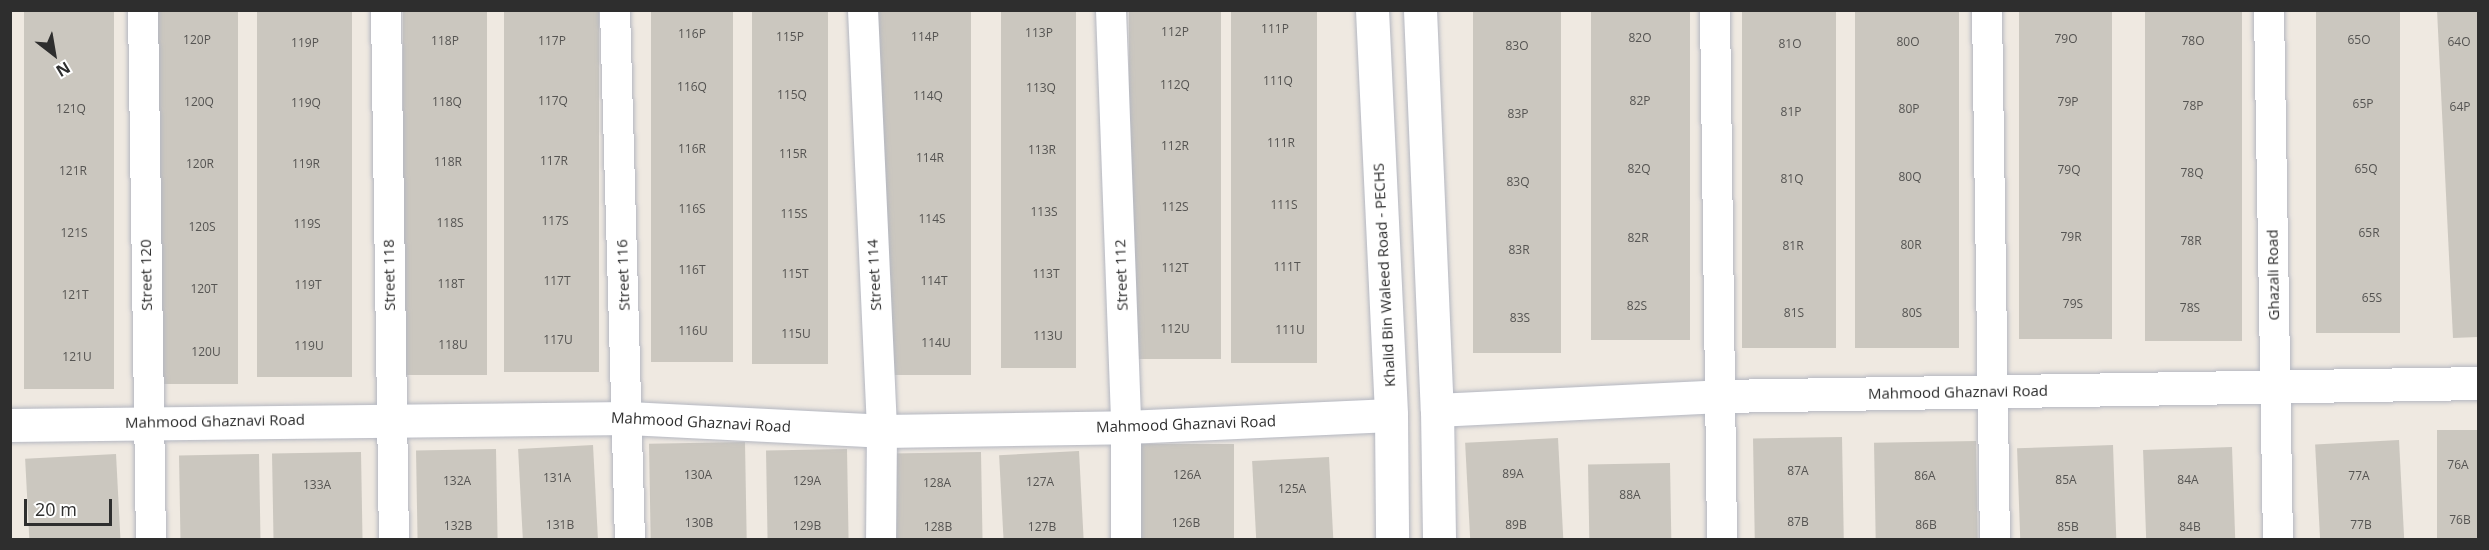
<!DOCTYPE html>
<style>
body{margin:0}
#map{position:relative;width:2489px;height:550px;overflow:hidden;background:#efe9e1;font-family:"Open Sans",sans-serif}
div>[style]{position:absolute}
.building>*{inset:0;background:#cbc7bf;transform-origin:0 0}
.roads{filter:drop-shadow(0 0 2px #b4b7c1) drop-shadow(0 0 2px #b4b7c1)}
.minor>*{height:30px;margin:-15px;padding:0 15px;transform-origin:15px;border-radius:15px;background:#fff}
.tertiary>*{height:33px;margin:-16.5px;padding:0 16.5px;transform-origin:16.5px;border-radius:16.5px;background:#fff}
.secondary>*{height:33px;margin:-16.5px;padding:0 16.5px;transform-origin:16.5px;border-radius:16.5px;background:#fff}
span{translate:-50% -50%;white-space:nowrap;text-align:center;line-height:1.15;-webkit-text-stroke:5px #fff;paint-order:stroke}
.number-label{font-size:12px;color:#555452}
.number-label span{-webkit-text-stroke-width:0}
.street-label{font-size:15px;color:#2e2e2e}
.frame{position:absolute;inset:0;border:12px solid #2e2e2e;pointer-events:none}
.north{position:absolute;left:24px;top:24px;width:60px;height:60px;-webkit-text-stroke:4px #fff;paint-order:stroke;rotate:149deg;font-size:16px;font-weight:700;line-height:24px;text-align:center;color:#2e2e2e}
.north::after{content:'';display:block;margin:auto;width:21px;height:27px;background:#2e2e2e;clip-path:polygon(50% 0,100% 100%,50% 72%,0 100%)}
.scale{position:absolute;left:24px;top:499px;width:88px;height:27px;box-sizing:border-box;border:3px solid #2e2e2e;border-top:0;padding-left:8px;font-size:18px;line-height:21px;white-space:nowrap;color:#2e2e2e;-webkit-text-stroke:4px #fff;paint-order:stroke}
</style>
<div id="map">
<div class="building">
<div style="left:24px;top:10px;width:90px;height:379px"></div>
<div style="left:154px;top:10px;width:84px;height:374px"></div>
<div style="left:257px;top:10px;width:95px;height:367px"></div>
<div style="left:403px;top:10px;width:84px;height:365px"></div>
<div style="left:504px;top:10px;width:95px;height:362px"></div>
<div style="left:651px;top:10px;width:82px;height:352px"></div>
<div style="left:752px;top:10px;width:76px;height:354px"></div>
<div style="left:878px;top:10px;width:93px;height:365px"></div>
<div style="left:1001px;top:10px;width:75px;height:358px"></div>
<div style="left:1129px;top:10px;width:92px;height:349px"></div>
<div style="left:1231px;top:10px;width:86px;height:353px"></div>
<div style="left:1473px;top:10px;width:88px;height:343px"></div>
<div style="left:1591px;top:10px;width:99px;height:330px"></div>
<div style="left:1742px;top:10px;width:94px;height:338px"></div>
<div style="left:1855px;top:10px;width:104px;height:338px"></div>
<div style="left:2019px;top:10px;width:93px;height:329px"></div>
<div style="left:2145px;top:10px;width:97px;height:331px"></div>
<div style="left:2316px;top:10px;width:84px;height:323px"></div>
<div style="clip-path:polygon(2437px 10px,2478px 10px,2478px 337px,2453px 338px)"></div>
<div style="left:2478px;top:430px;width:110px;height:41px;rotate:90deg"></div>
<div style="left:1842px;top:437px;width:103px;height:89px;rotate:89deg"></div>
<div style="left:1558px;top:438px;width:102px;height:93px;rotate:87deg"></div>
<div style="left:2399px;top:440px;width:100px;height:84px;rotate:87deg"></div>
<div style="left:1976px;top:441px;width:99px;height:102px;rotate:89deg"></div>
<div style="left:745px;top:442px;width:98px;height:96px;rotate:89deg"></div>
<div style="left:1139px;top:444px;width:95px;height:96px"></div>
<div style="left:593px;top:445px;width:95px;height:75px;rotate:87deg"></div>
<div style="left:2113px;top:445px;width:95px;height:96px;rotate:88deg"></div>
<div style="left:2232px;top:447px;width:93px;height:89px;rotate:88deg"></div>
<div style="left:496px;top:449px;width:91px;height:80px;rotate:89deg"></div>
<div style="left:847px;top:449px;width:91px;height:81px;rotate:89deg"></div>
<div style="left:1079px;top:451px;width:89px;height:80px;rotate:87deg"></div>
<div style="left:361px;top:452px;width:88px;height:89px;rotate:89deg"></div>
<div style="left:981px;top:452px;width:88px;height:89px;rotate:89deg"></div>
<div style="left:116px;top:454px;width:86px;height:91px;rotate:87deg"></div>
<div style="left:259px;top:454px;width:86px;height:80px;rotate:89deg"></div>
<div style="left:1329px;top:457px;width:83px;height:77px;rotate:87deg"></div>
<div style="left:1670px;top:463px;width:77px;height:82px;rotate:89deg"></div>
</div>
<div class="roads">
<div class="minor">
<div style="left:143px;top:10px;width:530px;rotate:89.14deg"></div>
<div style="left:386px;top:10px;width:530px;rotate:89.14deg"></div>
<div style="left:615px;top:10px;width:530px;rotate:88.38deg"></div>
<div style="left:863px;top:10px;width:421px;rotate:87.4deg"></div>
<div style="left:882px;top:431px;width:109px;rotate:90.5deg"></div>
<div style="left:1111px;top:10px;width:417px;rotate:87.9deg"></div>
<div style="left:1126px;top:427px;width:113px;rotate:90deg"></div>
<div style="left:1715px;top:10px;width:530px;rotate:89.24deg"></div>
<div style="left:1987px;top:10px;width:530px;rotate:89.14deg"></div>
<div style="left:2269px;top:10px;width:530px;rotate:89.03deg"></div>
</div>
<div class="tertiary">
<div style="left:1437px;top:410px;width:283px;rotate:-2.8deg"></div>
<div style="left:1720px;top:396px;width:758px;rotate:-0.98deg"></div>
<div style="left:10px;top:425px;width:618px;rotate:-0.65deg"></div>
<div style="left:628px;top:418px;width:254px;rotate:2.9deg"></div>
<div style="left:882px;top:431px;width:244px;rotate:-0.9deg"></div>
<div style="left:1126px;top:427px;width:265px;rotate:-2.6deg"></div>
</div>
<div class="secondary">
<div style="left:1372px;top:10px;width:405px;rotate:87.3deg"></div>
<div style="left:1391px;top:415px;width:125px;rotate:89.5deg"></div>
<div style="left:1420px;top:10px;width:400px;rotate:87.6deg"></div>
<div style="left:1437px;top:410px;width:130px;rotate:89.1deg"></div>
</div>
</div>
<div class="number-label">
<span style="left:1275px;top:29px">111P</span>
<span style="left:1175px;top:32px">112P</span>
<span style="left:1039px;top:33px">113P</span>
<span style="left:692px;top:34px">116P</span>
<span style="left:790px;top:37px">115P</span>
<span style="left:925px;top:37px">114P</span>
<span style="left:1640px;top:38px">82O</span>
<span style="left:2066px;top:39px">79O</span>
<span style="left:197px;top:40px">120P</span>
<span style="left:2359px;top:40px">65O</span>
<span style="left:445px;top:41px">118P</span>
<span style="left:552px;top:41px">117P</span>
<span style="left:2193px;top:41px">78O</span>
<span style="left:1908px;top:42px">80O</span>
<span style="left:2459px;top:42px">64O</span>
<span style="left:305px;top:43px">119P</span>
<span style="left:1790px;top:44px">81O</span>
<span style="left:1517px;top:46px">83O</span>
<span style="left:1278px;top:81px">111Q</span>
<span style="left:1175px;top:85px">112Q</span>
<span style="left:692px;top:87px">116Q</span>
<span style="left:1041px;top:88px">113Q</span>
<span style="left:792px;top:95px">115Q</span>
<span style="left:928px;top:96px">114Q</span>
<span style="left:553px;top:101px">117Q</span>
<span style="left:1640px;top:101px">82P</span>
<span style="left:199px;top:102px">120Q</span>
<span style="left:447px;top:102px">118Q</span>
<span style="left:2068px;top:102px">79P</span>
<span style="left:306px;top:103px">119Q</span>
<span style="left:2363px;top:104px">65P</span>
<span style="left:2193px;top:106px">78P</span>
<span style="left:2460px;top:107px">64P</span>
<span style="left:71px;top:109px">121Q</span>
<span style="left:1909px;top:109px">80P</span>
<span style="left:1791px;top:112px">81P</span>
<span style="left:1518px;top:114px">83P</span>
<span style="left:1281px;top:143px">111R</span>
<span style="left:1175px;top:146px">112R</span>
<span style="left:692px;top:149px">116R</span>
<span style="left:1042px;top:150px">113R</span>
<span style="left:793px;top:154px">115R</span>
<span style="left:930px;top:158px">114R</span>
<span style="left:554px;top:161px">117R</span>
<span style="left:448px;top:162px">118R</span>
<span style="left:200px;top:164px">120R</span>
<span style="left:306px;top:164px">119R</span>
<span style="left:1639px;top:169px">82Q</span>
<span style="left:2366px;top:169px">65Q</span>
<span style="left:2069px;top:170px">79Q</span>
<span style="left:73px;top:171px">121R</span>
<span style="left:2192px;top:173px">78Q</span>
<span style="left:1910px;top:177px">80Q</span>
<span style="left:1792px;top:179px">81Q</span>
<span style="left:1518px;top:182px">83Q</span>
<span style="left:1284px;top:205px">111S</span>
<span style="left:1175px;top:207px">112S</span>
<span style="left:692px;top:209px">116S</span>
<span style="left:1044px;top:212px">113S</span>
<span style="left:794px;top:214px">115S</span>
<span style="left:932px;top:219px">114S</span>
<span style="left:555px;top:221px">117S</span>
<span style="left:450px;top:223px">118S</span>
<span style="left:307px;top:224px">119S</span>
<span style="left:202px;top:227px">120S</span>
<span style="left:74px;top:233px">121S</span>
<span style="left:2369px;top:233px">65R</span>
<span style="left:2071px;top:237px">79R</span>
<span style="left:1638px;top:238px">82R</span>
<span style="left:2191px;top:241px">78R</span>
<span style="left:1911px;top:245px">80R</span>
<span style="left:1793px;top:246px">81R</span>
<span style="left:1519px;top:250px">83R</span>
<span style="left:1287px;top:267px">111T</span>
<span style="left:1175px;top:268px">112T</span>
<span style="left:692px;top:270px">116T</span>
<span style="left:795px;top:274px">115T</span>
<span style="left:1046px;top:274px">113T</span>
<span style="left:557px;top:281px">117T</span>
<span style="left:934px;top:281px">114T</span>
<span style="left:451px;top:284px">118T</span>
<span style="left:308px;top:285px">119T</span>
<span style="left:204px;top:289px">120T</span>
<span style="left:75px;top:295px">121T</span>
<span style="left:2372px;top:298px">65S</span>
<span style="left:2073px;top:304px">79S</span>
<span style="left:1637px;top:306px">82S</span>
<span style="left:2190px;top:308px">78S</span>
<span style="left:1794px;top:313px">81S</span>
<span style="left:1912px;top:313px">80S</span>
<span style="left:1520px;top:318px">83S</span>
<span style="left:1175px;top:329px">112U</span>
<span style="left:1290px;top:330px">111U</span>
<span style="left:693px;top:331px">116U</span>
<span style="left:796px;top:334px">115U</span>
<span style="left:1048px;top:336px">113U</span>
<span style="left:558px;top:340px">117U</span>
<span style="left:936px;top:343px">114U</span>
<span style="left:453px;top:345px">118U</span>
<span style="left:309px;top:346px">119U</span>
<span style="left:206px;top:352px">120U</span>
<span style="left:77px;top:357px">121U</span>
<span style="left:2458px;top:465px">76A</span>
<span style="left:1798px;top:471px">87A</span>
<span style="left:1513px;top:474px">89A</span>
<span style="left:698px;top:475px">130A</span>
<span style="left:1187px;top:475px">126A</span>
<span style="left:1925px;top:476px">86A</span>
<span style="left:2359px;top:476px">77A</span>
<span style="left:557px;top:478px">131A</span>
<span style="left:2066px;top:480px">85A</span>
<span style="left:2188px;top:480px">84A</span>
<span style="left:457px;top:481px">132A</span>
<span style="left:807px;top:481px">129A</span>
<span style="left:1040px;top:482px">127A</span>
<span style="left:937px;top:483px">128A</span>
<span style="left:317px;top:485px">133A</span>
<span style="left:1292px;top:489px">125A</span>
<span style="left:1630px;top:495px">88A</span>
<span style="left:2460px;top:520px">76B</span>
<span style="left:1798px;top:522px">87B</span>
<span style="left:699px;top:523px">130B</span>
<span style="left:1186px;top:523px">126B</span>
<span style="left:560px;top:525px">131B</span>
<span style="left:1516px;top:525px">89B</span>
<span style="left:1926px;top:525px">86B</span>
<span style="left:2361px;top:525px">77B</span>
<span style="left:458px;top:526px">132B</span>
<span style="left:807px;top:526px">129B</span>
<span style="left:938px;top:527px">128B</span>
<span style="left:1042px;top:527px">127B</span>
<span style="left:2068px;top:527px">85B</span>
<span style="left:2190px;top:527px">84B</span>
</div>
<div class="street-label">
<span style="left:146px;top:275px;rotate:-91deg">Street 120</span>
<span style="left:389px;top:275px;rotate:-91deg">Street 118</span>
<span style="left:623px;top:275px;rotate:-92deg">Street 116</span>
<span style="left:874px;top:275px;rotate:-93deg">Street 114</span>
<span style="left:1121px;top:275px;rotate:-92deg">Street 112</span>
<span style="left:1384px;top:275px;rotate:-93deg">Khalid Bin Waleed Road - PECHS</span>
<span style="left:2273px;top:275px;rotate:-91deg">Ghazali Road</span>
<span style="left:1958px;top:392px;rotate:-1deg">Mahmood Ghaznavi Road</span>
<span style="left:215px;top:421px;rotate:-1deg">Mahmood Ghaznavi Road</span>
<span style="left:701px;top:422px;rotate:3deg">Mahmood Ghaznavi Road</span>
<span style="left:1186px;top:424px;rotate:-2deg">Mahmood Ghaznavi Road</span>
</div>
<div class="frame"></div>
<div class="north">N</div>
<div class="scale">20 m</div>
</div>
